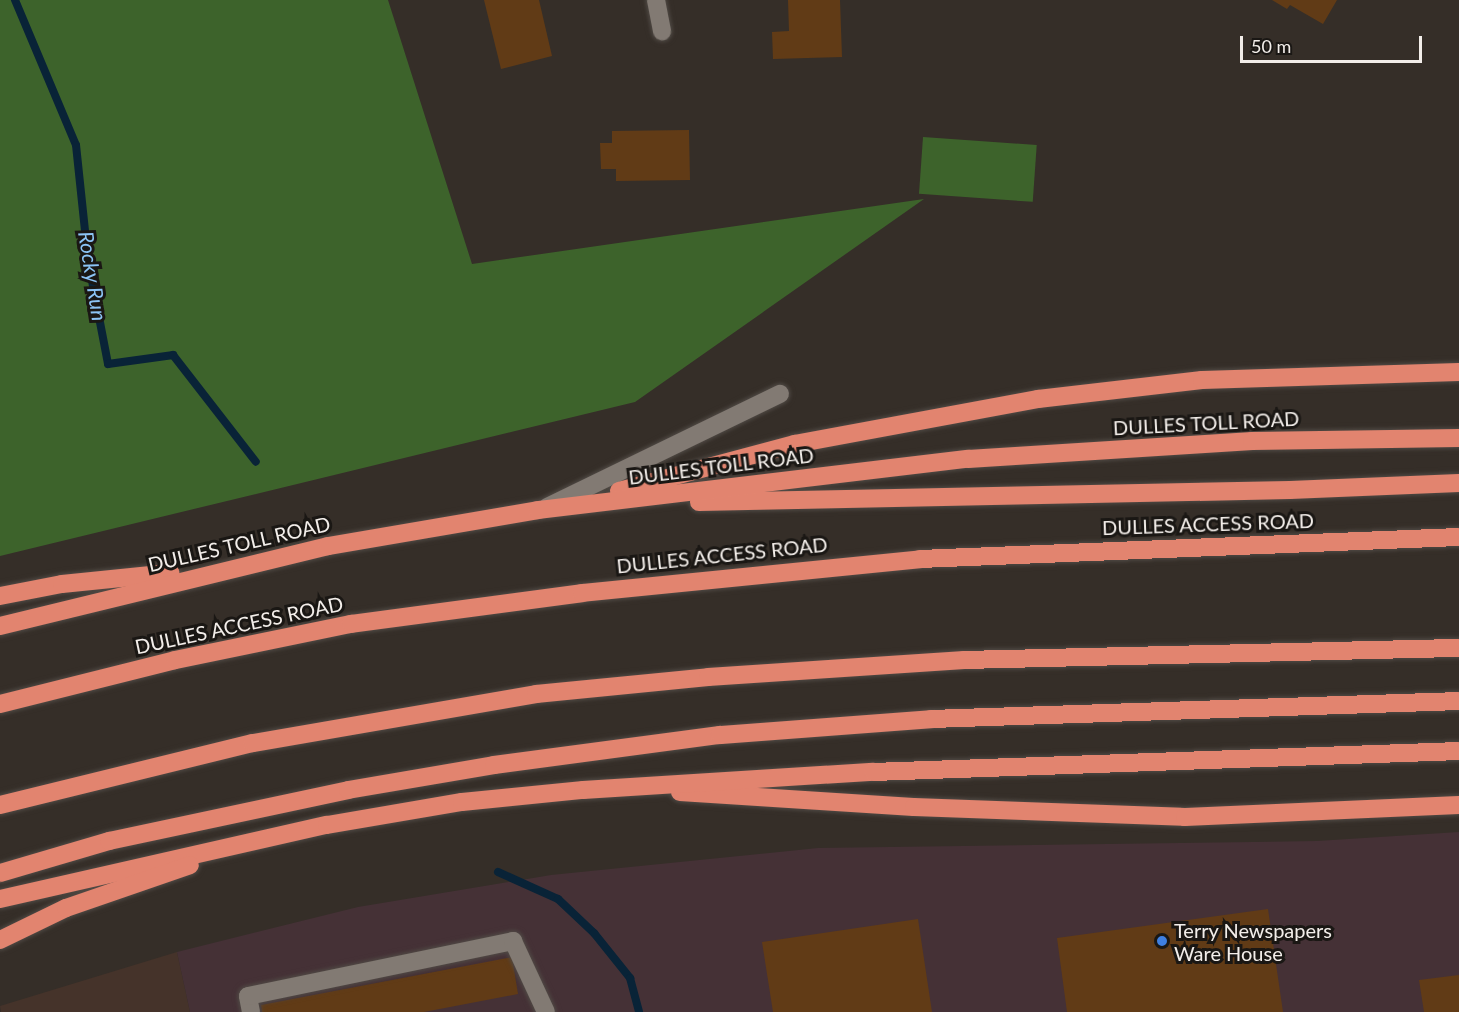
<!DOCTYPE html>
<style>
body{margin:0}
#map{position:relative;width:1459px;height:1012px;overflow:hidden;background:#352e28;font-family:Lato,sans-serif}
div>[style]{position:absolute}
.commercial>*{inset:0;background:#45332a}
.industrial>*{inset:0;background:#453136}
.green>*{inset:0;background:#3d632b;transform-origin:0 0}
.stream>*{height:8px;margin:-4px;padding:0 4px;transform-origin:4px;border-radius:4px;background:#092337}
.building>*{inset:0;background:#613b16}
.roads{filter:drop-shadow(0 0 2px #504a45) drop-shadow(0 0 2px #504a45)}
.minor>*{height:18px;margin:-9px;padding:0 9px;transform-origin:9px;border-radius:9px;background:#827a73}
.highway>*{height:18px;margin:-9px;padding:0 9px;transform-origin:9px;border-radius:9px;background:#e2846f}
.dots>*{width:16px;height:16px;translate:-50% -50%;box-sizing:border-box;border:3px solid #1a1714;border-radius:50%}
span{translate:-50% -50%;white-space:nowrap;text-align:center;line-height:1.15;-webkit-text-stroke:6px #1a1714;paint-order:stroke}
.street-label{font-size:20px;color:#f3eeea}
.poi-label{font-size:20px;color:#f3eeea}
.left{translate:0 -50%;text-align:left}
.water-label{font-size:21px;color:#8cc4f5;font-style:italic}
.scale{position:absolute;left:1240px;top:36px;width:182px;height:27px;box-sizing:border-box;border:3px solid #f3eeea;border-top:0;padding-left:8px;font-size:18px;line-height:21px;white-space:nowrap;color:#f3eeea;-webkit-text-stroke:4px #1a1714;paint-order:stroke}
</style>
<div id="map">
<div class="commercial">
<div style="clip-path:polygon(177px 952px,190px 1012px,1px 1012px,0 1006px)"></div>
</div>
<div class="industrial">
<div style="clip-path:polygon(1459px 832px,1459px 1012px,190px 1012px,177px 952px,358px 907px,551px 875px,818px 848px,1317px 841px)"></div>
</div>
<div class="green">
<div style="clip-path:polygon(0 0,388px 0,472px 264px,924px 199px,635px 402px,0 556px)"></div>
<div style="left:923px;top:137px;width:114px;height:57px;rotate:4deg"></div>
</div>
<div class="stream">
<div style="left:15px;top:0;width:157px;rotate:67.2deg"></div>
<div style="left:76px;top:145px;width:116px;rotate:84deg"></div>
<div style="left:88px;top:260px;width:106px;rotate:79.1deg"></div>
<div style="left:108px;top:364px;width:66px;rotate:-7.9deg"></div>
<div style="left:173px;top:355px;width:135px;rotate:52.2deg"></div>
<div style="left:498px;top:872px;width:66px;rotate:24.2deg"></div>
<div style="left:558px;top:899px;width:50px;rotate:43.4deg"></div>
<div style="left:594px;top:933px;width:58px;rotate:51.3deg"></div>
<div style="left:630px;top:978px;width:35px;rotate:75deg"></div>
</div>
<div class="building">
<div style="clip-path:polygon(484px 0,539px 0,552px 56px,501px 69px)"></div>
<div style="clip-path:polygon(788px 0,840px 0,842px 57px,773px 59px,772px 32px,789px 31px)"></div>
<div style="clip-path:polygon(1272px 0,1337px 0,1323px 24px,1290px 5px,1287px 9px)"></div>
<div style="clip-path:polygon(689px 130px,690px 180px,616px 181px,616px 169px,601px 169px,600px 143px,612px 143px,612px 131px)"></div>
<div style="clip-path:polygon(1268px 909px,1283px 1012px,1067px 1012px,1057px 938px)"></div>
<div style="clip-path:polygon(918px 919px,932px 1012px,773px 1012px,762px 942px)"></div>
<div style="clip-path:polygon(512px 957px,518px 994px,424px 1012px,262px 1012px,261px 1005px)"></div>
<div style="clip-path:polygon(1459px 975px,1459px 1012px,1424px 1012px,1419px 980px)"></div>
</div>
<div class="roads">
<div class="minor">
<div style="left:656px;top:0;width:32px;rotate:79deg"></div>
<div style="left:547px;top:507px;width:259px;rotate:-25.9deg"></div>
<div style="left:251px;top:1012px;width:16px;rotate:-101deg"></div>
<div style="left:248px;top:996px;width:271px;rotate:-11.7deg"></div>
<div style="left:513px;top:941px;width:78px;rotate:65.1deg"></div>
</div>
<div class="highway">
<div style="left:619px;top:491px;width:182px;rotate:-15deg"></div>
<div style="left:795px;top:444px;width:247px;rotate:-10.5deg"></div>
<div style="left:1038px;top:399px;width:165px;rotate:-6.6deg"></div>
<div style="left:1202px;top:380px;width:257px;rotate:-1.8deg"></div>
<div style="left:699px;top:502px;width:591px;rotate:-1.16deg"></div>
<div style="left:1290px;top:490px;width:169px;rotate:-2.4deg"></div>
<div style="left:0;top:596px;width:63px;rotate:-11deg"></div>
<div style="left:62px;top:584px;width:109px;rotate:-5.8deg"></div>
<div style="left:0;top:626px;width:338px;rotate:-13.7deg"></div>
<div style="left:328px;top:546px;width:213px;rotate:-9.7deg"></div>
<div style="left:538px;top:510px;width:433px;rotate:-6.8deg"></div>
<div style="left:968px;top:459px;width:285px;rotate:-3.6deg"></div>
<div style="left:1252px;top:441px;width:207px;rotate:-0.8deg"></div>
<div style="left:0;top:704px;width:180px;rotate:-14.1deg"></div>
<div style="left:175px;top:660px;width:180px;rotate:-11.6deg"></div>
<div style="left:351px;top:624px;width:233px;rotate:-7.6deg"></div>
<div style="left:582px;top:593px;width:340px;rotate:-5.7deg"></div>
<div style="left:920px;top:559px;width:539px;rotate:-2.34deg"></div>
<div style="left:680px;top:792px;width:234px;rotate:3.7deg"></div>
<div style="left:914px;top:807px;width:271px;rotate:2.1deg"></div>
<div style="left:1185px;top:817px;width:274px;rotate:-2.5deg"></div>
<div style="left:0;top:805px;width:260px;rotate:-13.8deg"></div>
<div style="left:253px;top:743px;width:287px;rotate:-9.8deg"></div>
<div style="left:536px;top:694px;width:173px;rotate:-5.6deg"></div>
<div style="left:708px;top:677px;width:257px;rotate:-3.8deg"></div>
<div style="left:964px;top:660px;width:495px;rotate:-1.4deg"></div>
<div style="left:0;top:873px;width:114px;rotate:-16.4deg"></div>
<div style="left:109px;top:841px;width:244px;rotate:-12deg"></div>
<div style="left:348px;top:790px;width:148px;rotate:-9.7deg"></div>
<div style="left:494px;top:765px;width:228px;rotate:-7.6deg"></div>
<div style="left:720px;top:735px;width:212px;rotate:-4.3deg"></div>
<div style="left:931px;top:719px;width:528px;rotate:-1.95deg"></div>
<div style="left:0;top:899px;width:335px;rotate:-12.8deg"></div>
<div style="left:327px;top:825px;width:137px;rotate:-9.7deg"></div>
<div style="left:462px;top:802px;width:122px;rotate:-5.7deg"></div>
<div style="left:583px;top:790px;width:291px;rotate:-3.6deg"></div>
<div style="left:873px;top:772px;width:586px;rotate:-2.05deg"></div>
<div style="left:0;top:940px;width:73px;rotate:-25.9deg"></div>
<div style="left:66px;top:908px;width:131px;rotate:-19.1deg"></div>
</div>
</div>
<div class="dots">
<div style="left:1162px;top:941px;background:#3f7fe0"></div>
</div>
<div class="street-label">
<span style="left:1206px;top:423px;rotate:-3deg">DULLES TOLL ROAD</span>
<span style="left:721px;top:466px;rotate:-7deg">DULLES TOLL ROAD</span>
<span style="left:1208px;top:524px;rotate:-2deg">DULLES ACCESS ROAD</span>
<span style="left:239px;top:544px;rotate:-13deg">DULLES TOLL ROAD</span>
<span style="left:722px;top:555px;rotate:-6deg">DULLES ACCESS ROAD</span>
<span style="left:239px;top:625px;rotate:-12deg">DULLES ACCESS ROAD</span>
</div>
<div class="poi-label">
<span class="left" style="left:1174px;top:942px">Terry Newspapers<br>Ware House</span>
</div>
<div class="water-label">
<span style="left:93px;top:276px;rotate:81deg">Rocky Run</span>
</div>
<div class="scale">50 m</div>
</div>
